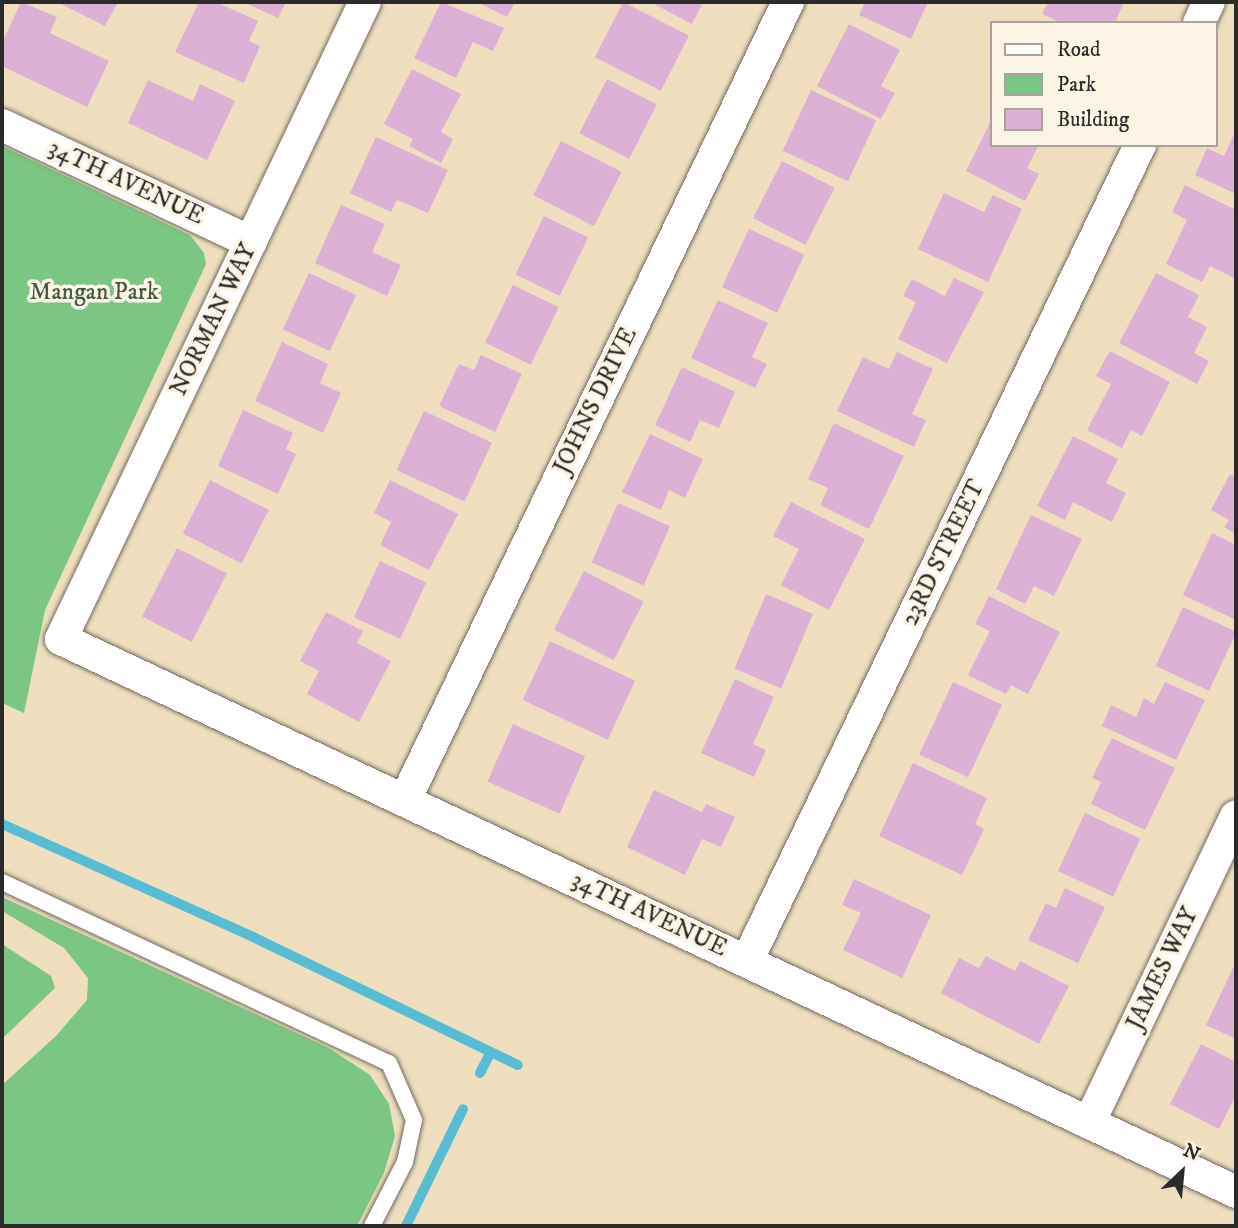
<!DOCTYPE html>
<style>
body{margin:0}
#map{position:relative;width:1238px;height:1228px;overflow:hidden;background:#f0dfbf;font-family:"IM FELL DW Pica",serif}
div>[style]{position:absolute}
.green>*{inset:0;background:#7cc683}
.stream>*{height:10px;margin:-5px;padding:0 5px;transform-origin:5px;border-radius:5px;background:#56bdd4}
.building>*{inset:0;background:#dcb1d5;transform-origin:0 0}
.roads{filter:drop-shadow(0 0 2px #706a5f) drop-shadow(0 0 2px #706a5f)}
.service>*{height:16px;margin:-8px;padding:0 8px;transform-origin:8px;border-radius:8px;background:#fff}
.minor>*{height:32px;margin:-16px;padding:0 16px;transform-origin:16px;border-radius:16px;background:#fff}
span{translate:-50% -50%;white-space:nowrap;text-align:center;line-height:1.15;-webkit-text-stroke:7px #fcf5e5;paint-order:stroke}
.street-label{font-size:24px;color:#2b2b2b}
.park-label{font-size:24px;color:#435a45}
.frame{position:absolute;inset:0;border:4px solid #2b2b2b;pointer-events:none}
.legend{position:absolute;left:990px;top:21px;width:228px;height:126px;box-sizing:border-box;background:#fcf5e5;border:2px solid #a8a49b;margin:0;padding:9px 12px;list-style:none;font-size:21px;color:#2b2b2b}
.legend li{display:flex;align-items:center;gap:14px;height:35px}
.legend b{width:35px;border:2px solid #a8a49b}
.north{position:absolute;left:1147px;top:1137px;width:70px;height:70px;-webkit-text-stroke:5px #fcf5e5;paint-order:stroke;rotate:26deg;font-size:19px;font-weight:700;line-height:28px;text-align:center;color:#2b2b2b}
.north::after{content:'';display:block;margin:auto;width:24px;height:32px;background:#2b2b2b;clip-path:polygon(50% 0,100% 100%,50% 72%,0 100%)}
</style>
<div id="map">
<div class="green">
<div style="clip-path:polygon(2px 146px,190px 235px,204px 253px,206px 264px,45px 610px,24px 713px,2px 703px)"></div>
<div style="clip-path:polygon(2px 897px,329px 1048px,370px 1075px,389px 1104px,395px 1136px,384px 1173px,357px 1226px,2px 1226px,2px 1085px,56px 1036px,87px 1000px,88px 978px,64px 948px,2px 911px)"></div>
<div style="clip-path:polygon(2px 944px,51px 976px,55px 988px,2px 1039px)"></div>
</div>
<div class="stream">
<div style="left:2px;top:824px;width:275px;rotate:24.2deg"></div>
<div style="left:253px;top:937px;width:294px;rotate:25.8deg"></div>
<div style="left:480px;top:1073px;width:20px;rotate:-63deg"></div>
<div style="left:406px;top:1226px;width:130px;rotate:-64deg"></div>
</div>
<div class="building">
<div style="clip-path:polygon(21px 2px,57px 17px,50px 33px,109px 61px,87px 107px,2px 66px,2px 43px)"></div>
<div style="clip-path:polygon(57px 2px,118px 2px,105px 26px)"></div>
<div style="clip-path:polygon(199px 2px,216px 2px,258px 21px,249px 41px,260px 46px,244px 83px,175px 52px)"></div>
<div style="clip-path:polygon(243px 2px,286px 2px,278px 18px)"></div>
<div style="clip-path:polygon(441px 2px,504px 28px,493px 51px,473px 42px,456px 78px,414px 58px)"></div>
<div style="clip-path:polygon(477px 2px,515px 2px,507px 17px)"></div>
<div style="left:623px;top:2px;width:74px;height:62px;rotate:27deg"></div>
<div style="clip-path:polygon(650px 2px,703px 2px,692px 24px)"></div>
<div style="clip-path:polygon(865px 2px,928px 2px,911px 39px,859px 15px)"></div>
<div style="clip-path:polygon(1048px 2px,1124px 2px,1115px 23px,1062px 23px,1042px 14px)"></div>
<div style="clip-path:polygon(849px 24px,900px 50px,881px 86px,895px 93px,881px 119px,817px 86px)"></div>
<div style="clip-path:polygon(412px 69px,461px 94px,441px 132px,453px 139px,441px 163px,409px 146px,413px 139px,384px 124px)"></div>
<div style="left:607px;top:79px;width:56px;height:61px;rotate:27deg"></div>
<div style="clip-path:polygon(148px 80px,193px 101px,200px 84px,235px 101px,207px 160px,128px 123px)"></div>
<div style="left:811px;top:90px;width:72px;height:67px;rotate:25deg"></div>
<div style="clip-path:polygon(991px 121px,991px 145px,1039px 145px,1027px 168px,1039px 174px,1025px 201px,966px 171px)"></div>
<div style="clip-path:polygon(1236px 130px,1236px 194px,1195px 175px,1207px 148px,1224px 156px)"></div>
<div style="clip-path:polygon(376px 137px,448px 170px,428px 213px,397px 200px,391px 212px,350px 193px)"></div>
<div style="left:561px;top:141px;width:68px;height:61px;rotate:27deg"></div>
<div style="left:782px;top:161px;width:59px;height:64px;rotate:27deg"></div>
<div style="clip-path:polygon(1185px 185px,1236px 210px,1236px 279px,1210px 266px,1202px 282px,1166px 264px,1187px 220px,1172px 212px)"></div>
<div style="clip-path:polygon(944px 193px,984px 212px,993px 195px,1022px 209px,988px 282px,918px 249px)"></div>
<div style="clip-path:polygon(341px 205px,385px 224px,372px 252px,401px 265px,387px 296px,315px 263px)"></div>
<div style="left:544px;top:216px;width:49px;height:65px;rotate:26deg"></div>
<div style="left:749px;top:229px;width:61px;height:64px;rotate:25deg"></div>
<div style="left:309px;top:273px;width:52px;height:62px;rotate:25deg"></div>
<div style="clip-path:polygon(1156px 273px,1199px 295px,1188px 317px,1207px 327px,1194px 353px,1209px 361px,1197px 384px,1119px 343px)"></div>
<div style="clip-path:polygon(954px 278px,984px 292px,947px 363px,898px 339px,916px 302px,903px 296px,912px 279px,945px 296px)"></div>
<div style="left:513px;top:285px;width:51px;height:64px;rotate:26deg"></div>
<div style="clip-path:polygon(718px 300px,768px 323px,752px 357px,767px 364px,755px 388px,691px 358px)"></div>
<div style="clip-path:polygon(282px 342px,328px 364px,320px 383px,341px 393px,323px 433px,255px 401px)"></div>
<div style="clip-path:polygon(1110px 351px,1170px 382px,1142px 436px,1131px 430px,1122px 448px,1087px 430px,1111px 384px,1096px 376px)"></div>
<div style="clip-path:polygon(897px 352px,933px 369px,912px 414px,926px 420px,914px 447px,837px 411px,863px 357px,889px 369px)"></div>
<div style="clip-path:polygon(481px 355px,522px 374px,495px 432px,439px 406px,459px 364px,474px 370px)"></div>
<div style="clip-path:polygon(682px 367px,735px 392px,719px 428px,700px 420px,690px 442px,655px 425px)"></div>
<div style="clip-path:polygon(243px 410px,293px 433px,286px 449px,296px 454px,278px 494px,218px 466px)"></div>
<div style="left:424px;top:411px;width:75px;height:65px;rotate:25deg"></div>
<div style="clip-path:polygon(834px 423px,904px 456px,869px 529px,820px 505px,828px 488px,808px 479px)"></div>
<div style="clip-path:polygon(650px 434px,703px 459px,685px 498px,669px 490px,661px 510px,622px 492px)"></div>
<div style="clip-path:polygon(1073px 436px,1118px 459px,1106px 483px,1126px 493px,1112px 522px,1073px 502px,1065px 520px,1037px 506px)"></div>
<div style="clip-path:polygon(1230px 474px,1236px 477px,1236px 534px,1224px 527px,1229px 520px,1211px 510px)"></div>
<div style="left:210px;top:480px;width:66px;height:60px;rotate:27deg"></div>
<div style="clip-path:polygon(390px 480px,458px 514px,429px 570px,380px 545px,391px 522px,374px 513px)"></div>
<div style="clip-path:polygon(791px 502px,865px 539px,829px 610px,781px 585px,799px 549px,773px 536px)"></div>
<div style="left:618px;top:503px;width:57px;height:65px;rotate:24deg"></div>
<div style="clip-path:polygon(1031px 515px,1082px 539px,1054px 596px,1034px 586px,1025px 604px,996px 589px)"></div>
<div style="clip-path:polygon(1212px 533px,1236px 545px,1236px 620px,1183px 595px)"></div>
<div style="left:177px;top:548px;width:56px;height:77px;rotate:27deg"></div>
<div style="left:380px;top:561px;width:51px;height:62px;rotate:25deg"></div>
<div style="left:584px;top:571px;width:67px;height:66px;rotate:27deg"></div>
<div style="left:766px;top:594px;width:51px;height:81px;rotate:23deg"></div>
<div style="clip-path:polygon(989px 596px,1060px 632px,1028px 694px,1011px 685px,1006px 694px,968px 675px,990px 631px,975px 624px)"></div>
<div style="left:1183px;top:607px;width:59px;height:65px;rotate:25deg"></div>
<div style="clip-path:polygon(326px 612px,363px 631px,357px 643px,391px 661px,359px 722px,307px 694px,319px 671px,300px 661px)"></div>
<div style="left:550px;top:641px;width:94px;height:65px;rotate:25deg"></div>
<div style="clip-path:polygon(735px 679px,774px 697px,753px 744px,766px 750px,754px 777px,701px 753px)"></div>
<div style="left:953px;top:682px;width:54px;height:80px;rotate:25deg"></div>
<div style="clip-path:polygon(1165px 682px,1205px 700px,1176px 760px,1102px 726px,1111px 705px,1136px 717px,1144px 698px,1154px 704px)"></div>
<div style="left:513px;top:724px;width:79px;height:63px;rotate:24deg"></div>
<div style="clip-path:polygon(1112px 738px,1175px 768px,1145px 830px,1091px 804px,1101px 782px,1092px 778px)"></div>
<div style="clip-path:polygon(913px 763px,987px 798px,975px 824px,984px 829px,962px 875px,879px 836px)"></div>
<div style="clip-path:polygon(654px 790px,702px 812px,706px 804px,735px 817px,721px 847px,702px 839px,685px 875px,627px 847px)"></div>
<div style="left:1085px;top:813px;width:61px;height:64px;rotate:25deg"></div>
<div style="clip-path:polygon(854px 879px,931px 915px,902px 978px,843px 950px,861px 913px,842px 905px)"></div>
<div style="clip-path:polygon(1065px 888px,1105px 907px,1078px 963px,1028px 940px,1046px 903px,1056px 908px)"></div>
<div style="clip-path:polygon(986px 956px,1015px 971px,1020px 961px,1069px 986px,1039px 1044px,941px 993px,959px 958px,979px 968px)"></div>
<div style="clip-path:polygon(1234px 966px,1236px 967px,1236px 1039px,1206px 1025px)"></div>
<div style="clip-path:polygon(1201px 1044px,1236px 1062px,1236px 1095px,1219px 1129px,1170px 1104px)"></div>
</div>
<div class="roads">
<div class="service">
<div style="left:2px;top:882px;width:427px;rotate:25.1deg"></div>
<div style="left:389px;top:1063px;width:62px;rotate:66.3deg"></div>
<div style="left:414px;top:1120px;width:43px;rotate:102.1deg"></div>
<div style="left:405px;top:1162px;width:72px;rotate:117.3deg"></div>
</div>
<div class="minor">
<div style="left:365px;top:2px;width:706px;rotate:115.51deg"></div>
<div style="left:61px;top:639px;width:1299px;rotate:25.2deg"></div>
<div style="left:1199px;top:23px;width:23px;rotate:-65deg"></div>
<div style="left:2px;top:125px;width:275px;rotate:25.2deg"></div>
<div style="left:405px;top:800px;width:885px;rotate:-64.36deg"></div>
<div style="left:747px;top:961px;width:906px;rotate:-64.28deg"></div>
<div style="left:1089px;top:1123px;width:340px;rotate:-64.4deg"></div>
</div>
</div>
<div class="street-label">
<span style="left:126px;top:183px;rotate:25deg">34TH AVENUE</span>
<span style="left:214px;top:320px;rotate:-64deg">NORMAN WAY</span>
<span style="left:596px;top:401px;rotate:-64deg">JOHNS DRIVE</span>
<span style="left:944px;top:553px;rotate:-64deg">23RD STREET</span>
<span style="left:649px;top:915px;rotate:25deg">34TH AVENUE</span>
<span style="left:1163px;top:969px;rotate:-64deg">JAMES WAY</span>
</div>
<div class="park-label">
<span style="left:94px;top:293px">Mangan Park</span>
</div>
<div class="frame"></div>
<ul class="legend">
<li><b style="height:9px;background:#fff"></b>Road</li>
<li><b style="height:19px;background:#7cc683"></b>Park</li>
<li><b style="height:19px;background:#dcb1d5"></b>Building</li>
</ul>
<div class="north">N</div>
</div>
